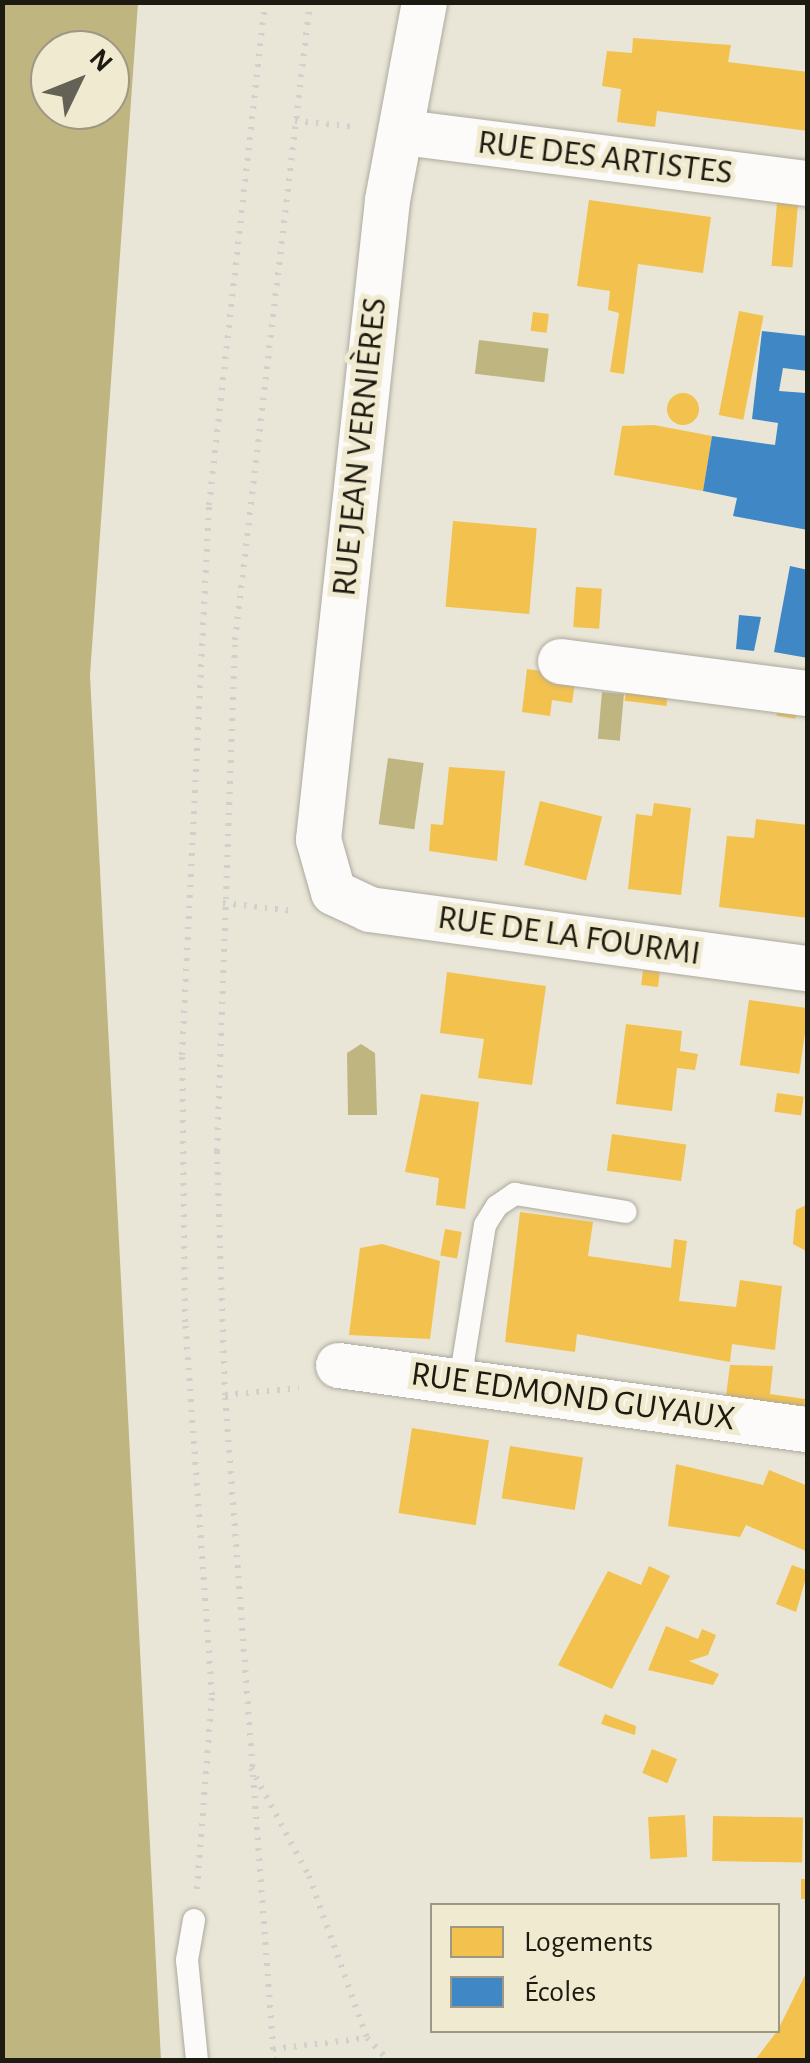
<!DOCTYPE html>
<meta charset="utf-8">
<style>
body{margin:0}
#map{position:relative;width:810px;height:2063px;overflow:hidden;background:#e9e6d7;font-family:"Alegreya Sans",sans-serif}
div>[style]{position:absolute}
.water>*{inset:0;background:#bfb580;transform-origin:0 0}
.homes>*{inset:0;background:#f2c14e;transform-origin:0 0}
.round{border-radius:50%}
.schools>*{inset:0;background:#3f88c5}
.path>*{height:6px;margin-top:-3px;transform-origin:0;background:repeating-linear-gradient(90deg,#d0d0cc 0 2.5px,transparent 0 10.5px)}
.roads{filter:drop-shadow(0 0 2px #acaa9e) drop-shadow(0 0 2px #acaa9e)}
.service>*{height:22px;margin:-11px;padding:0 11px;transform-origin:11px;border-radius:11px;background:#fcfbf9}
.minor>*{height:45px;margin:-22.5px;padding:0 22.5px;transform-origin:22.5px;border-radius:22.5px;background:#fcfbf9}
span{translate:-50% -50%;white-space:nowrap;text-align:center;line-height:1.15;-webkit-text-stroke:10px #f0ebd0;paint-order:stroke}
.street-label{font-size:35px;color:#1d1b11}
.frame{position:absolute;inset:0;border:5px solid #1d1b11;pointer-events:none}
.legend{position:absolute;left:430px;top:1903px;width:350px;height:130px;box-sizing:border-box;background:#f0ebd0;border:2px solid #9c9884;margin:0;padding:12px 18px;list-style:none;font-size:30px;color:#1d1b11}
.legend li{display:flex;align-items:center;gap:20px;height:50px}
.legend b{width:50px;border:2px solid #9c9884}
.north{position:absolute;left:30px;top:30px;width:100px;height:100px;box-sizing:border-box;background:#f0ebd0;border:2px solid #9c9884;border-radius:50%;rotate:47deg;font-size:28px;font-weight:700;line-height:40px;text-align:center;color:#1d1b11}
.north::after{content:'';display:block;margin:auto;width:35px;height:45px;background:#646256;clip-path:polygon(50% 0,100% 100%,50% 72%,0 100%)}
</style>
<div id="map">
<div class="water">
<div style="clip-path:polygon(evenodd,3px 2px,138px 3px,90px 675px,161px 2060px,3px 2060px,3px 2px,110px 50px,110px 110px,50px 110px,50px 50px,110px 50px)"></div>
<div style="left:479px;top:340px;width:70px;height:34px;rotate:7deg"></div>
<div style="left:602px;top:692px;width:22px;height:47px;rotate:5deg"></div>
<div style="left:388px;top:758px;width:36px;height:67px;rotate:8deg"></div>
<div style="clip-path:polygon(361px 1044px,375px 1053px,377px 1115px,348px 1115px,347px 1053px)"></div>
</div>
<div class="homes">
<div style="clip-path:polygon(633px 38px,731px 45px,728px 62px,808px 72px,808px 131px,657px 111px,655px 127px,617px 122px,621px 89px,602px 86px,607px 51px,632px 53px)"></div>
<div style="clip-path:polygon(589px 200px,711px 217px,703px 273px,638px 264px,624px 374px,610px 372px,619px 313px,608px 310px,610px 291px,577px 286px)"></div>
<div style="left:777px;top:203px;width:21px;height:63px;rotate:5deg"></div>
<div style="left:739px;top:311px;width:25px;height:106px;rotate:11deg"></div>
<div style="left:533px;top:312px;width:16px;height:19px;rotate:7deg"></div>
<div class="round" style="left:667px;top:393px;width:32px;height:32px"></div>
<div style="clip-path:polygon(654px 425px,712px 436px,703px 491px,614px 475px,622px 426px)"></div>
<div style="left:453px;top:521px;width:84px;height:86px;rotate:5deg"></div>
<div style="left:576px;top:587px;width:26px;height:40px;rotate:4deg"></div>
<div style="clip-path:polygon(527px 669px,576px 676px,572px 703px,552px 700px,550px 716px,522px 712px)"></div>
<div style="left:627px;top:682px;width:42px;height:19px;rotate:7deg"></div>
<div style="left:779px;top:700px;width:19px;height:16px;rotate:9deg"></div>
<div style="clip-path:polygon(449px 767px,505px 771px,497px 861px,429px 851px,431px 824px,443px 825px)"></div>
<div style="left:540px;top:801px;width:64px;height:66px;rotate:14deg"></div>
<div style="clip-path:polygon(654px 803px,691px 808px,681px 895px,628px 889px,636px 814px,652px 816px)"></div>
<div style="clip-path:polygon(756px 819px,808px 825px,808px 918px,719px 907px,727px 836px,754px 838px)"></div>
<div style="left:643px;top:970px;width:17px;height:15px;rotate:7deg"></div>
<div style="clip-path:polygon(447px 972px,546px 986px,532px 1085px,478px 1078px,484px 1039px,440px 1033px)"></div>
<div style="left:749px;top:1000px;width:60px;height:66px;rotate:8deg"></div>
<div style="clip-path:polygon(626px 1024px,682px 1031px,680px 1051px,698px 1054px,695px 1070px,677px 1068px,672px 1111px,616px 1104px)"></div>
<div style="left:777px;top:1093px;width:27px;height:19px;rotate:8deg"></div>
<div style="clip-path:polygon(421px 1094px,479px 1102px,465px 1209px,436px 1205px,439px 1178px,405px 1172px)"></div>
<div style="left:612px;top:1134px;width:75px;height:37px;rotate:8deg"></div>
<div style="clip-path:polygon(808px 1204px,808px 1252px,793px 1244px,796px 1210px)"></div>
<div style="clip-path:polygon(520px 1212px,593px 1222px,588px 1256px,671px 1268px,674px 1239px,687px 1241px,679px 1301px,736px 1307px,740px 1280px,782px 1286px,775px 1350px,732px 1344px,730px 1362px,577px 1334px,575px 1352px,505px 1342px)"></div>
<div style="left:445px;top:1229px;width:17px;height:27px;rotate:10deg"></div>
<div style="clip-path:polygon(382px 1244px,440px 1261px,430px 1339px,349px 1335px,360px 1248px)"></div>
<div style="clip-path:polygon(730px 1365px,773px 1366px,770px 1394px,805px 1399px,803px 1414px,725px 1404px)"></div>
<div style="left:412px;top:1428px;width:78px;height:86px;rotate:9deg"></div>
<div style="left:510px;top:1446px;width:74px;height:53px;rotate:9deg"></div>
<div style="clip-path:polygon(676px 1464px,763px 1485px,769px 1470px,808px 1486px,808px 1552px,746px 1525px,740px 1537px,668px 1526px)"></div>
<div style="clip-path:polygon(792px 1565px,808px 1571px,796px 1612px,776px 1604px)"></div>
<div style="clip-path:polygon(649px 1566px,670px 1576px,612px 1689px,558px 1665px,608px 1571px,641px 1585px)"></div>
<div style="clip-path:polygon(666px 1626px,698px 1639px,702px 1629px,716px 1635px,708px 1655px,689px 1661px,719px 1674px,713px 1685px,648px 1670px)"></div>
<div style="clip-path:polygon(605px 1714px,636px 1726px,635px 1735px,601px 1724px)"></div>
<div style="left:652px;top:1749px;width:27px;height:26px;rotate:22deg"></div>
<div style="left:685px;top:1815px;width:42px;height:37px;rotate:87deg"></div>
<div style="left:713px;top:1816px;width:90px;height:45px;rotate:1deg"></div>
<div style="left:801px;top:1879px;width:7px;height:20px"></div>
<div style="clip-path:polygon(808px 1969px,808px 2060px,755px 2060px,778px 2030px)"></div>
</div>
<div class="schools">
<div style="clip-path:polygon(762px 331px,808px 336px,808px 371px,783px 368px,779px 391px,806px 393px,808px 530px,733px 516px,737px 498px,703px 491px,712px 436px,775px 445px,778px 423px,752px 419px)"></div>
<div style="clip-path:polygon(790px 566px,808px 570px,808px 658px,774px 652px)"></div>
<div style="clip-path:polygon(739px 615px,761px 617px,754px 651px,736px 649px)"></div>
</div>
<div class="path">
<div style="left:295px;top:121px;width:62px;rotate:5.5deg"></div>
<div style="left:223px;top:903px;width:71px;rotate:6.4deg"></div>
<div style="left:225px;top:1395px;width:74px;rotate:-5.4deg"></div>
<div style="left:251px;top:1768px;width:123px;rotate:61.8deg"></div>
<div style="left:309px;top:1876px;width:172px;rotate:70.3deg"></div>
<div style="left:367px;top:2038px;width:30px;rotate:46deg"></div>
<div style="left:197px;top:1889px;width:195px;rotate:-85.6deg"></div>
<div style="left:212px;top:1695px;width:374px;rotate:-94.1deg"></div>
<div style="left:185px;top:1322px;width:267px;rotate:-90.6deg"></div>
<div style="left:182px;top:1055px;width:551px;rotate:-87.19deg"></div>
<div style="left:209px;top:505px;width:506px;rotate:-83.65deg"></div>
<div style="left:273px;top:2049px;width:95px;rotate:-6.7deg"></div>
<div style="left:274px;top:2060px;width:667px;rotate:-94.21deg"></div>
<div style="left:225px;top:1395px;width:244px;rotate:-91.9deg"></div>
<div style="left:217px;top:1151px;width:511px;rotate:-87.98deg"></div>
<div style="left:235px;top:640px;width:642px;rotate:-83.3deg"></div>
</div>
<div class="roads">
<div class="service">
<div style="left:460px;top:1381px;width:158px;rotate:-80.9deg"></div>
<div style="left:485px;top:1225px;width:22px;rotate:-58deg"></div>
<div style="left:497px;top:1206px;width:22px;rotate:-34deg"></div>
<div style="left:515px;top:1194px;width:112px;rotate:9.2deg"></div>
<div style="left:194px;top:1920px;width:41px;rotate:99.9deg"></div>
<div style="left:187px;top:1960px;width:100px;rotate:84.3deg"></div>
</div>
<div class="minor">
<div style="left:424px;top:2px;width:201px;rotate:100.6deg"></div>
<div style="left:387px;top:200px;width:643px;rotate:96.16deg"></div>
<div style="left:318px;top:839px;width:55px;rotate:74.2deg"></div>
<div style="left:333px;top:892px;width:40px;rotate:25deg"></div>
<div style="left:369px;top:909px;width:443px;rotate:7.7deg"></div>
<div style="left:403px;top:132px;width:408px;rotate:7.2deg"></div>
<div style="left:560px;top:661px;width:250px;rotate:7.4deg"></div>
<div style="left:338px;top:1365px;width:474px;rotate:7.8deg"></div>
</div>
</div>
<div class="street-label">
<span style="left:605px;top:158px;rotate:7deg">RUE DES ARTISTES</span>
<span style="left:360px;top:447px;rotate:-84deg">RUE JEAN VERNIÈRES</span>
<span style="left:569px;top:936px;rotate:8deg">RUE DE LA FOURMI</span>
<span style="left:573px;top:1397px;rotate:8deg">RUE EDMOND GUYAUX</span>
</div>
<div class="frame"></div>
<ul class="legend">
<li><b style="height:28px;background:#f2c14e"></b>Logements</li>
<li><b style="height:28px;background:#3f88c5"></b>Écoles</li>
</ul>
<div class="north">N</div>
</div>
